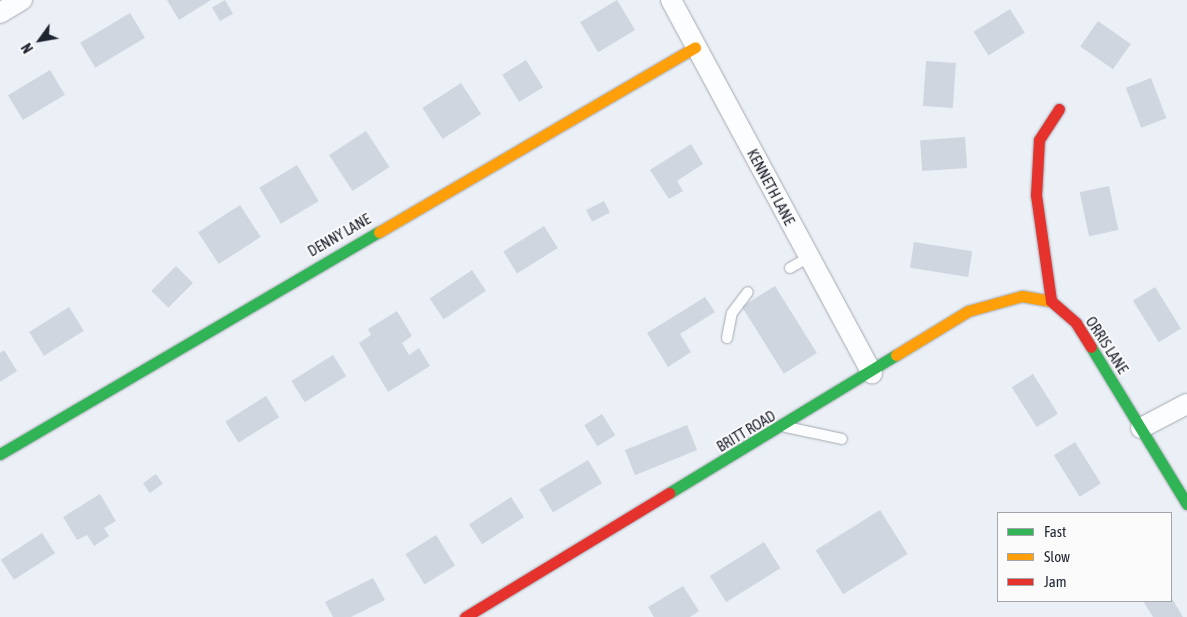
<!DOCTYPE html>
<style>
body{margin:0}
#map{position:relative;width:1187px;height:617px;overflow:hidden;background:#ebeff6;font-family:"Asap Condensed",sans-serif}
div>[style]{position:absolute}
.building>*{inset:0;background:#d0d6e0;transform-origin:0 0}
.roads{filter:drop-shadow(0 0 1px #a4a9b1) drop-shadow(0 0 1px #a4a9b1)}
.lane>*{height:10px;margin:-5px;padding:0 5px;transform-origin:5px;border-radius:5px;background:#fcfdfe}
.street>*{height:20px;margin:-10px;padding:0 10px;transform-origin:10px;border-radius:10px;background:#fcfdfe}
.fast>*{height:11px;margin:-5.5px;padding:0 5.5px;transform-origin:5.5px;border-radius:5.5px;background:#30b455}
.slow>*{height:11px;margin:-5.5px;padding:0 5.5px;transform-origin:5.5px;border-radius:5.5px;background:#ff9f0a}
.jam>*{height:11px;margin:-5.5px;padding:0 5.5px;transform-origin:5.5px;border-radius:5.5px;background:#e5322d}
span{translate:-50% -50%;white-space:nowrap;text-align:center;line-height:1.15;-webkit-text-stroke:4px #fbfbfb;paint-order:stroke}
.street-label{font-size:15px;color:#1e2430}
.legend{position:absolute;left:997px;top:512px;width:175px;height:90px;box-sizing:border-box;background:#fbfbfb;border:1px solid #a3a5aa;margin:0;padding:6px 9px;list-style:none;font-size:15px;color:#1e2430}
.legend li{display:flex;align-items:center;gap:10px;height:25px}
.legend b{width:25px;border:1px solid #a3a5aa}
.north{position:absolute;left:15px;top:15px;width:50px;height:50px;-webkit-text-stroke:4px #fbfbfb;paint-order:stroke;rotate:238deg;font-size:14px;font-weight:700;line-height:20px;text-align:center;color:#1e2430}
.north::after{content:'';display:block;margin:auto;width:18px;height:22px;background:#1e2430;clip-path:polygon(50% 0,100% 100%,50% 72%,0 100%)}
</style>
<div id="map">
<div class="building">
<div style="clip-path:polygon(167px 0,211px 0,179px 20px)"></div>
<div style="left:225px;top:0;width:16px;height:15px;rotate:60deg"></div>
<div style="left:617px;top:0;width:35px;height:43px;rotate:59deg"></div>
<div style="left:1010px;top:9px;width:28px;height:43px;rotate:58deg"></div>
<div style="left:130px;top:13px;width:29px;height:58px;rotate:59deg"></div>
<div style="left:1098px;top:21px;width:40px;height:31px;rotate:35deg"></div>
<div style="left:526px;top:60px;width:32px;height:28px;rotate:58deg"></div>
<div style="left:926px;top:61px;width:30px;height:45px;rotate:4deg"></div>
<div style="left:50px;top:70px;width:29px;height:49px;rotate:59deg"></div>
<div style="left:1151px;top:78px;width:43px;height:27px;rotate:69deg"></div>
<div style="left:461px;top:83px;width:37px;height:46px;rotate:57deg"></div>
<div style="left:366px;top:131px;width:43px;height:44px;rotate:57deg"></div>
<div style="left:965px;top:137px;width:31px;height:45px;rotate:86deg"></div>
<div style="clip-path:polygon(691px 144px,703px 164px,677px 181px,683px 191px,669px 199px,650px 170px)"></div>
<div style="left:297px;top:165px;width:42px;height:44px;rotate:59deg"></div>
<div style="left:1109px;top:186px;width:45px;height:30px;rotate:78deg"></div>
<div style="left:604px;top:201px;width:13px;height:20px;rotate:63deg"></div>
<div style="left:240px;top:205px;width:38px;height:50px;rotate:57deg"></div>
<div style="left:544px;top:226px;width:26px;height:48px;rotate:58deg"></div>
<div style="left:914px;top:242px;width:59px;height:26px;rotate:9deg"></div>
<div style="left:176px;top:266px;width:24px;height:35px;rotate:45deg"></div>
<div style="left:472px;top:270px;width:25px;height:51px;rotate:56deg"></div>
<div style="left:775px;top:286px;width:79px;height:39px;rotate:58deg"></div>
<div style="left:1155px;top:287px;width:49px;height:26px;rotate:58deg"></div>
<div style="clip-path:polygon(705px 297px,715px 312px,680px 334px,691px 352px,668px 367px,647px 333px)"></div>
<div style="left:69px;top:307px;width:28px;height:47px;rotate:58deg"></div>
<div style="clip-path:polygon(397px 311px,412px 336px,402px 343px,409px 355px,419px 348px,430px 366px,388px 392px,359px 343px,371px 335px,368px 329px)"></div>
<div style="clip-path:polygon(4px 350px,17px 371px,0 382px,0 353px)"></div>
<div style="left:333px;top:355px;width:25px;height:49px;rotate:58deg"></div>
<div style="left:1033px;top:374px;width:47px;height:25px;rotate:58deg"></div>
<div style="left:266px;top:396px;width:25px;height:48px;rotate:58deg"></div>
<div style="left:602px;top:414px;width:25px;height:21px;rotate:58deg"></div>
<div style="left:687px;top:425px;width:27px;height:67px;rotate:68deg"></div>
<div style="left:1075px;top:442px;width:49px;height:25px;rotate:58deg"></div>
<div style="left:588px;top:460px;width:27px;height:57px;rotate:59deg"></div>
<div style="left:156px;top:474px;width:12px;height:16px;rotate:55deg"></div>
<div style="clip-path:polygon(100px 494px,116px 521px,104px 528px,109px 536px,94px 546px,87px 535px,77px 540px,63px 517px)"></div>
<div style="left:511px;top:497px;width:24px;height:50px;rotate:57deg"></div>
<div style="left:880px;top:510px;width:52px;height:76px;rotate:58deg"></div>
<div style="left:42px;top:533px;width:24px;height:49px;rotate:57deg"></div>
<div style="left:436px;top:535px;width:36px;height:36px;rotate:58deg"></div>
<div style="left:764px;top:542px;width:31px;height:64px;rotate:58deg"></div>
<div style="clip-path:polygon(373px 578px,385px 600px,351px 617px,333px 617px,325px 602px)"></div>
<div style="clip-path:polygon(683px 586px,699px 611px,690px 617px,654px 617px,648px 607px)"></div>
<div style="clip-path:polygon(1171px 597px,1183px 617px,1153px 617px,1143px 601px)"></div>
</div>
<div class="roads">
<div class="lane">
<div style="left:790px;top:268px;width:22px;rotate:-30deg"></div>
<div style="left:727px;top:338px;width:25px;rotate:-79deg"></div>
<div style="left:732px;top:313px;width:26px;rotate:-53deg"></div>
<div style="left:786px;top:427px;width:57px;rotate:12.1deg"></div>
</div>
<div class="street">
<div style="left:671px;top:0;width:424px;rotate:61.7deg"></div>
<div style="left:0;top:13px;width:26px;rotate:-31deg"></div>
<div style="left:1141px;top:428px;width:52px;rotate:-27.6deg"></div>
</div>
<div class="fast">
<div style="left:1091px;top:347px;width:184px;rotate:58.6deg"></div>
<div style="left:0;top:454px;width:439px;rotate:-30.4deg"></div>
<div style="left:669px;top:493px;width:266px;rotate:-31.3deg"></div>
</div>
<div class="slow">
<div style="left:379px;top:232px;width:366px;rotate:-30.3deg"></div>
<div style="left:896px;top:355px;width:84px;rotate:-31.4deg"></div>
<div style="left:968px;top:311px;width:56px;rotate:-15.5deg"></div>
<div style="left:1022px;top:296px;width:29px;rotate:10deg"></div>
</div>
<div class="jam">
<div style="left:1059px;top:109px;width:37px;rotate:123deg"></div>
<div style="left:1039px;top:140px;width:55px;rotate:93.1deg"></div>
<div style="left:1036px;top:195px;width:107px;rotate:81.9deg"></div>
<div style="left:1051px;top:301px;width:33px;rotate:41deg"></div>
<div style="left:1076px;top:323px;width:28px;rotate:58deg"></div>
<div style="left:465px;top:617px;width:239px;rotate:-31.3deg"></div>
</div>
</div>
<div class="street-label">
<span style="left:771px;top:187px;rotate:62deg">KENNETH LANE</span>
<span style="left:339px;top:235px;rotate:-30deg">DENNY LANE</span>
<span style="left:1107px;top:345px;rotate:57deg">ORRIS LANE</span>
<span style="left:746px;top:431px;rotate:-31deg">BRITT ROAD</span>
</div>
<ul class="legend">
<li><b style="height:6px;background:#30b455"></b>Fast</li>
<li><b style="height:6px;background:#ff9f0a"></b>Slow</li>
<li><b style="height:6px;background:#e5322d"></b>Jam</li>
</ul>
<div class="north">N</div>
</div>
